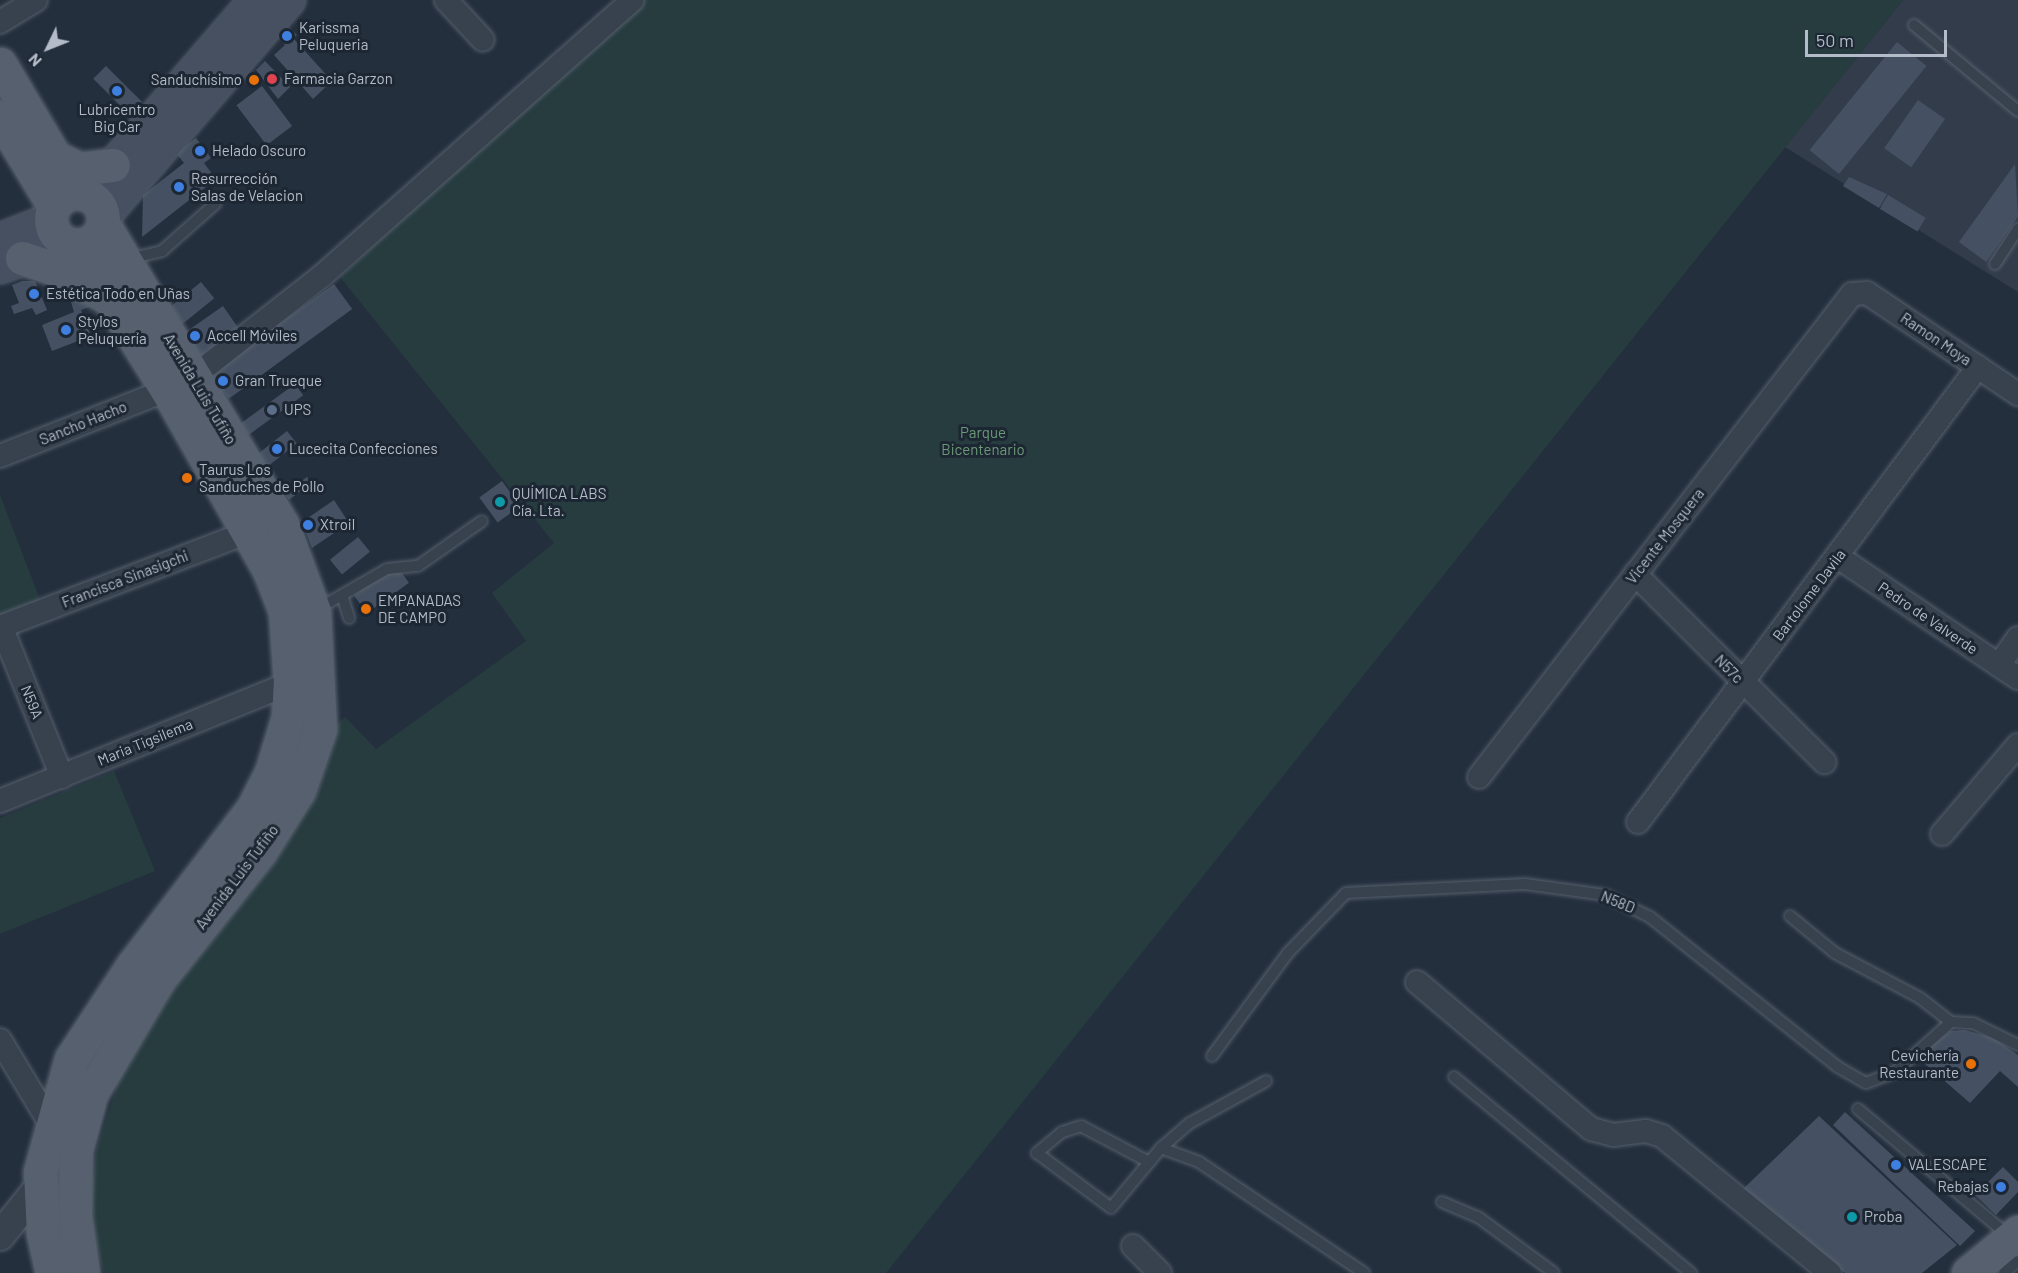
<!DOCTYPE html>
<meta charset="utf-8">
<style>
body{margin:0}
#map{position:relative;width:2018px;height:1273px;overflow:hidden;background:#242f3e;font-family:Barlow,sans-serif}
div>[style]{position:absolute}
.airport>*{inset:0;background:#323c4b}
.green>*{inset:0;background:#263c3f}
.building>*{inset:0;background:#455162;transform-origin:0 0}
.roads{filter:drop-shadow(0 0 2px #565f6c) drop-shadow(0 0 2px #565f6c)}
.service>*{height:10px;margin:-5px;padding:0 5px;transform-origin:5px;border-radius:5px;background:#38414e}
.minor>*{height:22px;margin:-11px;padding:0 11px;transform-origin:11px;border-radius:11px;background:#38414e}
.tertiary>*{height:28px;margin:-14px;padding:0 14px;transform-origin:14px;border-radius:14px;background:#38414e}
.secondary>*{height:32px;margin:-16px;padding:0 16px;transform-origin:16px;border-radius:16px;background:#465061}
.primary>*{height:33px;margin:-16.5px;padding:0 16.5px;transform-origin:16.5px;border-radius:16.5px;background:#56606e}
.primary>.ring{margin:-16.5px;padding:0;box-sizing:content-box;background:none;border:33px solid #56606e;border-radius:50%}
.dots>*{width:16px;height:16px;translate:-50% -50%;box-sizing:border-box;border:3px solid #1d2633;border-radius:50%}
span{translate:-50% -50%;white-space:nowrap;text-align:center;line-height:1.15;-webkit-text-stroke:6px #1d2633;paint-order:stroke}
.poi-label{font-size:15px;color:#b4bcc9}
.left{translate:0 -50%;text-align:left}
.right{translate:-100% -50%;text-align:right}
.street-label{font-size:15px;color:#b4bcc9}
.park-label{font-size:15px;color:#6b9a76}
.north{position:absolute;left:18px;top:18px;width:60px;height:60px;-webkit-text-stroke:4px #1d2633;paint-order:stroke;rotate:227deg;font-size:16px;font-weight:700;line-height:24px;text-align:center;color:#b4bcc9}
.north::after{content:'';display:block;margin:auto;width:21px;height:27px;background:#b4bcc9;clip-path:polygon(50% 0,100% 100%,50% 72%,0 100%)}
.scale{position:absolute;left:1805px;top:30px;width:142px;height:27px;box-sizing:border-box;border:3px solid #b4bcc9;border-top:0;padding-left:8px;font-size:18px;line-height:21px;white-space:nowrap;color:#b4bcc9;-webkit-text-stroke:4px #1d2633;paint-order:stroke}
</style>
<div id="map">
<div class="airport">
<div style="clip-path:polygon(1903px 0,2018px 0,2018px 292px,1785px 147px)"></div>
</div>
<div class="green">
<div style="clip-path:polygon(636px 0,1903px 0,886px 1273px,104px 1273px,89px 1222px,96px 1151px,138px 1020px,332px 728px,345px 717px,376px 749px,526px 641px,492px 593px,554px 543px,340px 277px)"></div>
<div style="clip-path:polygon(0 495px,41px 602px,0 618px)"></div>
<div style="clip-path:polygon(114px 771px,155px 871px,0 934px,0 818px)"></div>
</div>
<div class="building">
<div style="clip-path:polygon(289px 27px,297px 35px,293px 38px,332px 81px,313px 99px,274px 55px,285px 45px,277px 37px)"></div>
<div style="left:1897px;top:42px;width:38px;height:139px;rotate:39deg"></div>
<div style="clip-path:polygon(265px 61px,290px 87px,278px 99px,256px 70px)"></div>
<div style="left:106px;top:66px;width:51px;height:18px;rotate:45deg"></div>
<div style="left:262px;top:86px;width:50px;height:32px;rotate:53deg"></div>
<div style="left:1918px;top:100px;width:33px;height:59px;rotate:35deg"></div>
<div style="clip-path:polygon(196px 138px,211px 158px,204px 163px,216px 179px,142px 237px,143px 195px,184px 163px,176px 153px)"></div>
<div style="clip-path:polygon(2015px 164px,2018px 217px,1986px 262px,1959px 242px)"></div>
<div style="clip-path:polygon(1849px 177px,1887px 194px,1879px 208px,1843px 186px)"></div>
<div style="left:1888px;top:195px;width:44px;height:16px;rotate:31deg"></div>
<div style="clip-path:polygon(22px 281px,35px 281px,47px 310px,36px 315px,32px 308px,14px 314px,11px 306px,19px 303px,12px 285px)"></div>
<div style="left:201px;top:282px;width:21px;height:42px;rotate:51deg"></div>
<div style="left:334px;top:284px;width:31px;height:153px;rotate:54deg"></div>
<div style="clip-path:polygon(84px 297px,92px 306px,81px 310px,91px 336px,52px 351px,42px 325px,74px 312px,71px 302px)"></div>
<div style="left:223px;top:306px;width:28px;height:47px;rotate:55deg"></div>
<div style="left:295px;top:384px;width:14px;height:68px;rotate:54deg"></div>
<div style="left:287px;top:431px;width:16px;height:38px;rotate:52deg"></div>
<div style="clip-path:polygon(307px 477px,311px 483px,289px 500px,284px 493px)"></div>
<div style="left:502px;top:481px;width:31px;height:28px;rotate:54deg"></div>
<div style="clip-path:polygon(334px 500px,349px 523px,312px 548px,302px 522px)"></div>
<div style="left:358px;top:537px;width:19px;height:36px;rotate:51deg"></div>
<div style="left:396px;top:565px;width:22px;height:52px;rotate:54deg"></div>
<div style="clip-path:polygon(1965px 1030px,1994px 1038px,2018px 1055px,2018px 1087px,2000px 1071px,1970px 1103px,1917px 1057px,1950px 1031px)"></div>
<div style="clip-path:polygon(1845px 1112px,1975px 1231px,1960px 1246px,1833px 1125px)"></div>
<div style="clip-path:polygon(1819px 1116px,1957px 1245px,1922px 1273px,1845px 1273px,1743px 1189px)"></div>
<div style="clip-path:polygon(2003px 1167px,2018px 1182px,2018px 1192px,1996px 1215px,1975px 1195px)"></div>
</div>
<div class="roads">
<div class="service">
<div style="left:1914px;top:25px;width:135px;rotate:39.6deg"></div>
<div style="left:128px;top:259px;width:35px;rotate:-13deg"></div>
<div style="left:162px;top:251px;width:72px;rotate:-41.6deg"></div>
<div style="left:1995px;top:264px;width:42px;rotate:-56.7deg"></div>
<div style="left:343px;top:598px;width:21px;rotate:73deg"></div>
<div style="left:316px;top:610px;width:82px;rotate:-30deg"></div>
<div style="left:387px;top:569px;width:31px;rotate:-6deg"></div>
<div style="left:418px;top:566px;width:78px;rotate:-35.1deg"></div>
<div style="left:1790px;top:916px;width:58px;rotate:39.4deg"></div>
<div style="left:1835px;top:953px;width:96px;rotate:27.9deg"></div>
<div style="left:1920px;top:998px;width:39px;rotate:38deg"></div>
<div style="left:1212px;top:1056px;width:128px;rotate:-53.6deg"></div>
<div style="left:1288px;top:953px;width:83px;rotate:-46deg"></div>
<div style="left:1346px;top:893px;width:179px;rotate:-2.9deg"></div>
<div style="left:1525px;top:884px;width:81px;rotate:7.8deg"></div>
<div style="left:1605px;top:895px;width:50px;rotate:26.1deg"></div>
<div style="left:1650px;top:917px;width:241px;rotate:38.6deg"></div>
<div style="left:1838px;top:1067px;width:32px;rotate:30deg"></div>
<div style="left:1866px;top:1083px;width:31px;rotate:-21deg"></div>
<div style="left:1895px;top:1072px;width:75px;rotate:-41.8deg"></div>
<div style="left:1951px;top:1022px;width:22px;rotate:3deg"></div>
<div style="left:1973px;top:1023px;width:50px;rotate:26.1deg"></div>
<div style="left:1454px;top:1077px;width:308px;rotate:39.6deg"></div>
<div style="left:1858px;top:1109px;width:197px;rotate:40.1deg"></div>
<div style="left:1161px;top:1148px;width:40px;rotate:20.2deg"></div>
<div style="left:1199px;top:1162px;width:199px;rotate:33.9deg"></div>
<div style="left:1149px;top:1162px;width:77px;rotate:-152.1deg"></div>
<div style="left:1081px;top:1126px;width:20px;rotate:162deg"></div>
<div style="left:1062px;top:1132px;width:33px;rotate:140deg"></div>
<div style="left:1037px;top:1153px;width:92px;rotate:36.6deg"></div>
<div style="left:1111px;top:1208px;width:78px;rotate:-50.2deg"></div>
<div style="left:1161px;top:1148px;width:38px;rotate:-41deg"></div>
<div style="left:1190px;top:1123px;width:87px;rotate:-28.9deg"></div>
<div style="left:1442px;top:1202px;width:39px;rotate:23deg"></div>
<div style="left:1478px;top:1217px;width:94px;rotate:36.4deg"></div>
<div style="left:2004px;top:1273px;width:18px;rotate:-41deg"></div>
</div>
<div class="minor">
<div style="left:446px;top:0;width:54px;rotate:47.2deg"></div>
<div style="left:0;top:22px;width:42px;rotate:-31.4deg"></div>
<div style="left:193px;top:377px;width:165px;rotate:-38.1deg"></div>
<div style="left:323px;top:275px;width:414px;rotate:-41.6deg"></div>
<div style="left:0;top:456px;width:180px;rotate:-21.6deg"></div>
<div style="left:1838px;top:557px;width:217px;rotate:33.9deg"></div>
<div style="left:1635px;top:574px;width:267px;rotate:44.8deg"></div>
<div style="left:1px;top:626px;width:163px;rotate:68deg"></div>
<div style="left:0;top:627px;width:267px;rotate:-20.9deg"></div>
<div style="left:1999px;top:665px;width:33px;rotate:-55deg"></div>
<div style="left:1479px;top:777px;width:610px;rotate:-52.32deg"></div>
<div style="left:1852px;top:294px;width:15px;rotate:-4deg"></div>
<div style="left:1867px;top:293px;width:182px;rotate:33.8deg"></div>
<div style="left:0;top:801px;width:313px;rotate:-22.1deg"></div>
<div style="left:1638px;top:822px;width:568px;rotate:-53.23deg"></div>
<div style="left:1942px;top:834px;width:117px;rotate:-49.5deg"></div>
<div style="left:1417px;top:982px;width:228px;rotate:40.2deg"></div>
<div style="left:1591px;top:1129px;width:23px;rotate:15deg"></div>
<div style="left:1613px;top:1135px;width:33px;rotate:-7deg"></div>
<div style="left:1646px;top:1131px;width:17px;rotate:17deg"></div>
<div style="left:1662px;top:1136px;width:217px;rotate:39.2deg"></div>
<div style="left:0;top:1040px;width:97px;rotate:58.9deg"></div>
<div style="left:1133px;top:1246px;width:38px;rotate:45deg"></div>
</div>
<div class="tertiary">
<div style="left:0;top:1236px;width:64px;rotate:-51.3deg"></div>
</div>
<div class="secondary">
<div style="left:88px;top:195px;width:257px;rotate:-49.3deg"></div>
<div style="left:103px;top:217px;width:286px;rotate:-49.4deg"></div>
<div style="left:0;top:240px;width:55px;rotate:-21.4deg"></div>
<div style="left:0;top:267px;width:71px;rotate:-19.7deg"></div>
</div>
<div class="primary">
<div style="left:0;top:64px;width:150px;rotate:59.5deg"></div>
<div style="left:0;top:117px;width:104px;rotate:58.8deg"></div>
<div style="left:55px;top:157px;width:28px;rotate:26deg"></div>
<div style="left:80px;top:169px;width:33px;rotate:-7deg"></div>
<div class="ring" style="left:51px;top:193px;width:19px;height:19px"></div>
<div style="left:22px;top:258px;width:41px;rotate:18.4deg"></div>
<div style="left:61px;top:271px;width:52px;rotate:30deg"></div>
<div style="left:52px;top:1273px;width:41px;rotate:-102.7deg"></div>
<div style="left:43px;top:1233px;width:61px;rotate:-92.8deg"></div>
<div style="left:40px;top:1172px;width:117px;rotate:-74.7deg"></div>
<div style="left:71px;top:1059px;width:113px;rotate:-56.6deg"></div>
<div style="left:133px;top:965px;width:198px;rotate:-52.6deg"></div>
<div style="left:253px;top:808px;width:39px;rotate:-63deg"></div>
<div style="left:271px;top:773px;width:59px;rotate:-73.1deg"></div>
<div style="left:288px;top:717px;width:34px;rotate:-87deg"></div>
<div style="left:290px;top:683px;width:72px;rotate:-94deg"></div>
<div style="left:285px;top:611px;width:44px;rotate:-111.3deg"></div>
<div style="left:269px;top:570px;width:207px;rotate:-119.5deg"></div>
<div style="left:167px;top:390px;width:171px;rotate:-122.1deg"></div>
<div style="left:83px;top:1273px;width:58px;rotate:-98deg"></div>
<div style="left:75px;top:1216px;width:66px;rotate:-89.1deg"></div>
<div style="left:76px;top:1150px;width:58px;rotate:-75deg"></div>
<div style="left:91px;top:1094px;width:134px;rotate:-59.4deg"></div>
<div style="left:159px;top:979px;width:162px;rotate:-51.5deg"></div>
<div style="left:260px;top:852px;width:73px;rotate:-57.8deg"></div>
<div style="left:299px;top:790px;width:65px;rotate:-71deg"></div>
<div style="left:320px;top:729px;width:118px;rotate:-92.9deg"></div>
<div style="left:314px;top:611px;width:93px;rotate:-110.2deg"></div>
<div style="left:282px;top:524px;width:349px;rotate:-120.8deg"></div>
<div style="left:1968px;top:1273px;width:65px;rotate:-39.4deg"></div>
</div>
</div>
<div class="dots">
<div style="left:287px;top:36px;background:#3f7fe0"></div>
<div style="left:272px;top:79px;background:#e0444e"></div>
<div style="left:254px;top:80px;background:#e8710a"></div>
<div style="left:117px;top:91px;background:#3f7fe0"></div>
<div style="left:200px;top:151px;background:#3f7fe0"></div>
<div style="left:179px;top:187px;background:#3f7fe0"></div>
<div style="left:34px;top:294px;background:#3f7fe0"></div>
<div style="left:66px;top:330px;background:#3f7fe0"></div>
<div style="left:195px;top:336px;background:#3f7fe0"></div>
<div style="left:223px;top:381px;background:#3f7fe0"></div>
<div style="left:272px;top:410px;background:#5c6f8a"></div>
<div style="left:277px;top:449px;background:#3f7fe0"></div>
<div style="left:187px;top:478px;background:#e8710a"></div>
<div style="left:500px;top:502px;background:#0f9aa8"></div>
<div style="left:308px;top:525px;background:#3f7fe0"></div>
<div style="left:366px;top:609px;background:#e8710a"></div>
<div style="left:1971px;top:1064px;background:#e8710a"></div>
<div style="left:1896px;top:1165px;background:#3f7fe0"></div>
<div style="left:2001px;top:1187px;background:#3f7fe0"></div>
<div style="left:1852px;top:1217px;background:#0f9aa8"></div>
</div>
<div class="poi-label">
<span class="left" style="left:299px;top:36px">Karissma<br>Peluqueria</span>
<span class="left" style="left:284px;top:79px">Farmacia Garzon</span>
<span class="right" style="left:242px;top:80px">Sanduchísimo</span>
<span style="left:117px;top:118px">Lubricentro<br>Big Car</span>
<span class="left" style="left:212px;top:151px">Helado Oscuro</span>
<span class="left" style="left:191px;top:187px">Resurrección<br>Salas de Velacion</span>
<span class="left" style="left:46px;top:294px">Estética Todo en Uñas</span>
<span class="left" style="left:78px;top:330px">Stylos<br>Peluquería</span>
<span class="left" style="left:207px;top:336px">Accell Móviles</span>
<span class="left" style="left:235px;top:381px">Gran Trueque</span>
<span class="left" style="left:284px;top:410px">UPS</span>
<span class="left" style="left:289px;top:449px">Lucecita Confecciones</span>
<span class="left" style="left:199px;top:478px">Taurus Los<br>Sanduches de Pollo</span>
<span class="left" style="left:512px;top:502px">QUÍMICA LABS<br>Cía. Lta.</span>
<span class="left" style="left:320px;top:525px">Xtroil</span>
<span class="left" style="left:378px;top:609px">EMPANADAS<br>DE CAMPO</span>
<span class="right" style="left:1959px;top:1064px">Cevichería<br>Restaurante</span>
<span class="left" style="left:1908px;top:1165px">VALESCAPE</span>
<span class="right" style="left:1989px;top:1187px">Rebajas</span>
<span class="left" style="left:1864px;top:1217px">Proba</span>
</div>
<div class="street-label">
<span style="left:1936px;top:339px;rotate:34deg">Ramon Moya</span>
<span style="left:200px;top:389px;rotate:59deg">Avenida Luis Tufiño</span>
<span style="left:83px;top:423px;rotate:-22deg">Sancho Hacho</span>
<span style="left:1665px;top:536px;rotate:-52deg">Vicente Mosquera</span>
<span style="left:125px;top:579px;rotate:-21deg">Francisca Sinasigchi</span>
<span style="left:1809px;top:595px;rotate:-53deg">Bartolome Davila</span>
<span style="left:1928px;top:618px;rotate:34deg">Pedro de Valverde</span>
<span style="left:1729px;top:669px;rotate:45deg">N57c</span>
<span style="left:32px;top:702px;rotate:68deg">N59A</span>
<span style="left:145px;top:742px;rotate:-22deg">Maria Tigsilema</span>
<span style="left:237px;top:877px;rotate:-53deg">Avenida Luis Tufiño</span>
<span style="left:1618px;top:902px;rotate:22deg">N58D</span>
</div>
<div class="park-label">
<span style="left:983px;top:441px">Parque<br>Bicentenario</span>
</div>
<div class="north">N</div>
<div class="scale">50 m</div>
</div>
